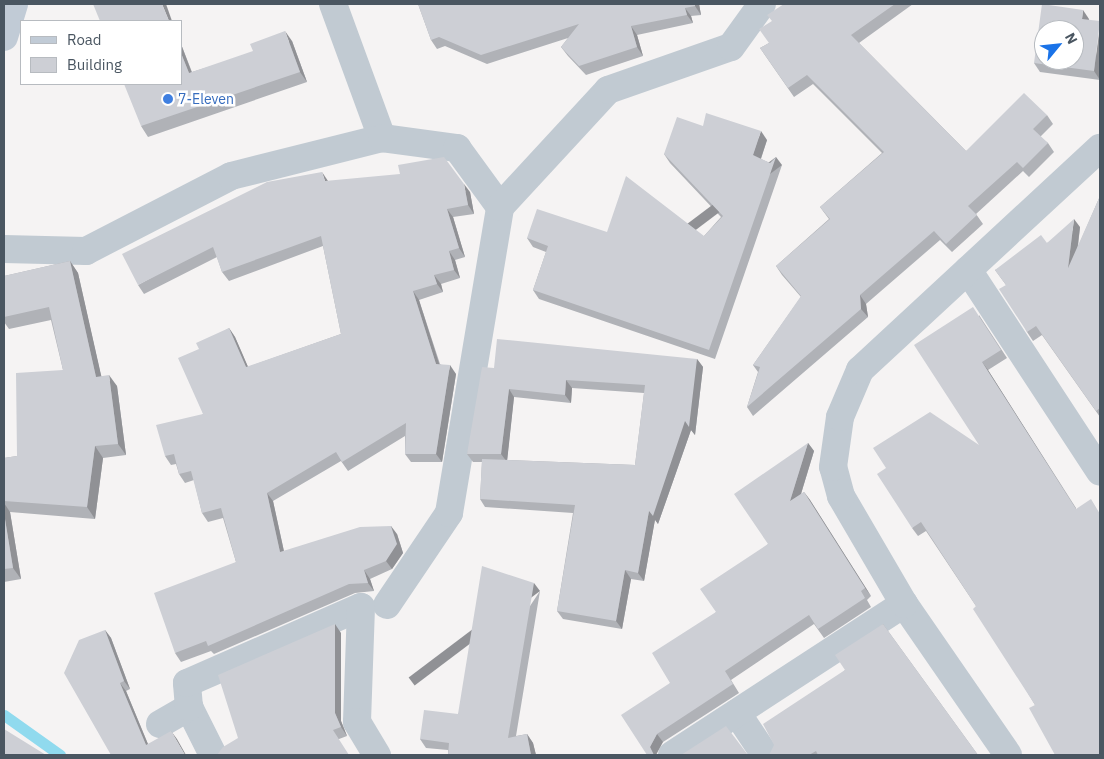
<!DOCTYPE html>
<style>
body{margin:0}
#map{position:relative;width:1104px;height:759px;overflow:hidden;background:#f5f3f3;font-family:"IBM Plex Sans",sans-serif}
div>[style]{position:absolute}
.stream>*{height:11px;margin:-5.5px;padding:0 5.5px;transform-origin:5.5px;border-radius:5.5px;background:#90daee}
.street>*{height:28px;margin:-14px;padding:0 14px;transform-origin:14px;border-radius:14px;background:#c1cad2}
.secondary>*{height:28px;margin:-14px;padding:0 14px;transform-origin:14px;border-radius:14px;background:#c1cbd6}
.wall>*{inset:0;background:#b0b2b7}
.shaded-wall>*{inset:0;background:#909195;transform-origin:0 0}
.building>*{inset:0;background:#cdcfd5}
.dots>*{width:14px;height:14px;translate:-50% -50%;box-sizing:border-box;border:2px solid #fff;border-radius:50%}
span{translate:-50% -50%;white-space:nowrap;text-align:center;line-height:1.15;-webkit-text-stroke:5px #fff;paint-order:stroke}
.shop-label{font-size:14px;color:#366cbe}
.left{translate:0 -50%;text-align:left}
.frame{position:absolute;inset:0;border:5px solid #4a5661;pointer-events:none}
.legend{position:absolute;left:20px;top:20px;width:162px;height:65px;box-sizing:border-box;background:#fff;border:1px solid #b7bbc0;margin:0;padding:6px 9px;list-style:none;font-size:15px;color:#4a5661}
.legend li{display:flex;align-items:center;gap:10px;height:25px}
.legend b{width:25px;border:1px solid #b7bbc0}
.north{position:absolute;left:1034px;top:20px;width:50px;height:50px;box-sizing:border-box;background:#fff;border:1px solid #b7bbc0;border-radius:50%;rotate:62deg;font-size:14px;font-weight:700;line-height:20px;text-align:center;color:#4a5661}
.north::after{content:'';display:block;margin:auto;width:18px;height:22px;background:#1a73e8;clip-path:polygon(50% 0,100% 100%,50% 72%,0 100%)}
</style>
<div id="map">
<div class="stream">
<div style="left:4px;top:715px;width:69px;rotate:35.5deg"></div>
</div>
<div class="street">
<div style="left:333px;top:4px;width:143px;rotate:69.9deg"></div>
<div style="left:4px;top:249px;width:82px;rotate:1.4deg"></div>
<div style="left:86px;top:251px;width:163px;rotate:-27.3deg"></div>
<div style="left:231px;top:176px;width:156px;rotate:-14.1deg"></div>
<div style="left:382px;top:138px;width:76px;rotate:7.6deg"></div>
<div style="left:457px;top:148px;width:73px;rotate:53.9deg"></div>
<div style="left:968px;top:270px;width:241px;rotate:56.8deg"></div>
<div style="left:904px;top:604px;width:183px;rotate:55.4deg"></div>
<div style="left:387px;top:605px;width:111px;rotate:-56deg"></div>
<div style="left:449px;top:513px;width:310px;rotate:-80.5deg"></div>
<div style="left:500px;top:207px;width:159px;rotate:-47.3deg"></div>
<div style="left:608px;top:90px;width:130px;rotate:-19.3deg"></div>
<div style="left:731px;top:47px;width:53px;rotate:-54.2deg"></div>
<div style="left:189px;top:707px;width:54px;rotate:63.4deg"></div>
<div style="left:737px;top:713px;width:50px;rotate:56.3deg"></div>
<div style="left:160px;top:724px;width:34px;rotate:-30deg"></div>
<div style="left:189px;top:707px;width:24px;rotate:-95deg"></div>
<div style="left:187px;top:683px;width:190px;rotate:-23.6deg"></div>
<div style="left:361px;top:607px;width:115px;rotate:92deg"></div>
<div style="left:357px;top:722px;width:39px;rotate:59deg"></div>
<div style="left:672px;top:755px;width:277px;rotate:-33.1deg"></div>
<div style="left:904px;top:604px;width:125px;rotate:-120.3deg"></div>
<div style="left:841px;top:496px;width:30px;rotate:-105deg"></div>
<div style="left:833px;top:467px;width:50px;rotate:-82deg"></div>
<div style="left:840px;top:417px;width:51px;rotate:-66.9deg"></div>
<div style="left:860px;top:370px;width:327px;rotate:-42.8deg"></div>
</div>
<div class="secondary">
<div style="left:4px;top:37px;width:34px;rotate:-73deg"></div>
</div>
<div class="wall">
<div style="clip-path:polygon(418px 4px,699px 4px,701px 15px,691px 16px,693px 23px,637px 35px,643px 56px,586px 75px,568px 56px,561px 47px,568px 38px,487px 64px,445px 46px,437px 49px,431px 40px)"></div>
<div style="clip-path:polygon(784px 4px,913px 4px,859px 43px,966px 151px,1047px 115px,1053px 124px,1040px 137px,1048px 143px,1054px 152px,1029px 177px,1023px 171px,976px 214px,983px 224px,952px 252px,940px 240px,866px 304px,868px 317px,753px 416px,747px 407px,758px 372px,753px 365px,801px 297px,782px 275px,776px 266px,829px 219px,820px 207px,882px 153px,813px 84px,794px 97px,760px 48px,769px 43px,772px 21px)"></div>
<div style="clip-path:polygon(1089px 19px,1100px 80px,1040px 72px,1034px 63px)"></div>
<div style="clip-path:polygon(292px 41px,307px 82px,148px 137px,141px 126px,181px 84px,181px 44px,192px 72px)"></div>
<div style="clip-path:polygon(703px 126px,767px 140px,761px 159px,770px 163px,782px 165px,715px 359px,539px 299px,533px 290px,546px 252px,533px 247px,527px 238px,607px 232px,704px 236px,721px 217px,670px 163px,664px 154px)"></div>
<div style="clip-path:polygon(328px 181px,470px 192px,474px 214px,453px 217px,465px 257px,455px 260px,460px 278px,441px 284px,443px 292px,419px 300px,440px 364px,456px 374px,442px 462px,411px 462px,405px 454px,405px 436px,348px 471px,341px 461px,273px 501px,284px 551px,397px 534px,403px 553px,392px 569px,370px 579px,374px 591px,355px 593px,214px 654px,211px 651px,181px 662px,175px 653px,236px 562px,223px 518px,208px 522px,202px 513px,194px 480px,185px 483px,179px 474px,176px 464px,171px 465px,165px 456px,203px 414px,199px 349px,229px 328px,235px 337px,248px 367px,341px 334px,323px 246px,229px 281px,222px 272px,217px 257px,144px 294px,138px 285px)"></div>
<div style="clip-path:polygon(1100px 196px,1100px 417px,1042px 335px,1033px 341px,1027px 332px,1006px 285px,995px 270px,1047px 243px,1080px 227px,1078px 247px)"></div>
<div style="clip-path:polygon(70px 261px,78px 273px,101px 376px,117px 386px,126px 455px,103px 458px,95px 519px,10px 512px,21px 579px,4px 582px,4px 458px,17px 456px,63px 370px,51px 320px,9px 329px,4px 322px,4px 276px)"></div>
<div style="clip-path:polygon(979px 315px,1007px 358px,988px 370px,1076px 508px,1035px 705px,976px 606px,926px 531px,918px 536px,912px 528px,979px 445px)"></div>
<div style="clip-path:polygon(evenodd,697px 359px,703px 367px,695px 435px,691px 430px,658px 524px,655px 519px,644px 581px,631px 579px,622px 629px,563px 619px,557px 611px,573px 513px,485px 507px,480px 499px,482px 462px,473px 462px,467px 454px,494px 368px,697px 359px,572px 388px,644px 393px,635px 465px,507px 460px,514px 397px,571px 403px,572px 388px)"></div>
<div style="clip-path:polygon(808px 443px,814px 451px,801px 494px,804px 492px,810px 500px,871px 596px,867px 600px,871px 607px,824px 638px,814px 624px,731px 680px,739px 693px,663px 742px,647px 755px,670px 683px,716px 612px,768px 544px)"></div>
<div style="clip-path:polygon(540px 591px,516px 736px,527px 734px,533px 743px,536px 755px,448px 755px,448px 750px,426px 748px,420px 739px,458px 714px)"></div>
<div style="clip-path:polygon(883px 624px,978px 755px,769px 755px,845px 670px)"></div>
<div style="clip-path:polygon(105px 630px,111px 638px,130px 689px,126px 691px,148px 744px,177px 739px,111px 755px)"></div>
<div style="clip-path:polygon(341px 633px,341px 721px,347px 736px,339px 739px,238px 738px)"></div>
</div>
<div class="shaded-wall">
<div style="clip-path:polygon(162px 4px,166px 4px,172px 21px,169px 21px)"></div>
<div style="clip-path:polygon(695px 4px,699px 4px,701px 15px,695px 6px)"></div>
<div style="clip-path:polygon(685px 8px,691px 16px,693px 23px,687px 15px)"></div>
<div style="clip-path:polygon(1083px 10px,1089px 19px,1088px 28px,1082px 19px)"></div>
<div style="clip-path:polygon(631px 26px,637px 35px,643px 56px,637px 47px)"></div>
<div style="clip-path:polygon(1100px 26px,1100px 80px,1094px 71px)"></div>
<div style="clip-path:polygon(285px 31px,292px 41px,307px 82px,300px 72px)"></div>
<div style="clip-path:polygon(181px 44px,196px 84px,189px 73px,181px 53px)"></div>
<div style="clip-path:polygon(761px 131px,767px 140px,759px 164px,753px 155px)"></div>
<div style="left:776px;top:157px;width:10px;height:204px;rotate:53deg"></div>
<div style="clip-path:polygon(322px 172px,328px 181px,325px 181px)"></div>
<div style="clip-path:polygon(464px 184px,470px 192px,474px 214px,468px 205px)"></div>
<div style="clip-path:polygon(447px 209px,453px 217px,465px 257px,459px 248px)"></div>
<div style="clip-path:polygon(1074px 219px,1080px 227px,1074px 276px,1068px 268px)"></div>
<div style="clip-path:polygon(449px 251px,455px 260px,460px 278px,454px 270px)"></div>
<div style="clip-path:polygon(70px 261px,78px 273px,104px 388px,96px 377px)"></div>
<div style="clip-path:polygon(434px 275px,441px 284px,443px 292px,437px 284px)"></div>
<div style="clip-path:polygon(413px 291px,419px 300px,442px 373px,436px 364px)"></div>
<div style="clip-path:polygon(860px 295px,866px 304px,868px 317px,861px 309px)"></div>
<div style="clip-path:polygon(229px 328px,235px 337px,252px 376px,246px 367px)"></div>
<div style="clip-path:polygon(697px 359px,703px 367px,695px 435px,691px 430px,658px 524px,655px 520px,644px 581px,638px 573px,649px 511px)"></div>
<div style="clip-path:polygon(982px 362px,988px 370px,1081px 517px,1076px 509px)"></div>
<div style="clip-path:polygon(450px 365px,456px 374px,442px 462px,436px 454px)"></div>
<div style="clip-path:polygon(109px 375px,117px 386px,126px 455px,118px 444px)"></div>
<div style="clip-path:polygon(566px 380px,572px 388px,571px 403px,565px 395px)"></div>
<div style="clip-path:polygon(509px 389px,514px 397px,507px 462px,501px 454px)"></div>
<div style="clip-path:polygon(808px 443px,814px 451px,796px 510px,790px 501px)"></div>
<div style="clip-path:polygon(95px 446px,103px 458px,95px 519px,87px 507px)"></div>
<div style="clip-path:polygon(804px 492px,810px 500px,871px 596px,865px 588px)"></div>
<div style="clip-path:polygon(267px 493px,273px 501px,286px 561px,280px 552px)"></div>
<div style="clip-path:polygon(4px 503px,10px 512px,21px 579px,13px 568px,4px 513px)"></div>
<div style="clip-path:polygon(391px 526px,397px 534px,403px 553px,392px 569px,386px 561px)"></div>
<div style="clip-path:polygon(364px 570px,370px 579px,374px 591px,368px 583px)"></div>
<div style="clip-path:polygon(625px 570px,631px 579px,622px 629px,616px 621px)"></div>
<div style="left:534px;top:583px;width:10px;height:157px;rotate:53deg"></div>
<div style="clip-path:polygon(335px 624px,341px 633px,341px 721px,347px 736px,341px 727px,335px 713px)"></div>
<div style="clip-path:polygon(105px 630px,111px 638px,130px 689px,124px 681px)"></div>
<div style="clip-path:polygon(120px 683px,126px 691px,152px 754px,146px 745px)"></div>
<div style="clip-path:polygon(171px 731px,177px 739px,186px 755px,185px 755px)"></div>
<div style="clip-path:polygon(527px 734px,533px 743px,536px 755px,531px 755px)"></div>
<div style="clip-path:polygon(657px 734px,663px 742px,656px 755px,653px 755px,650px 747px)"></div>
</div>
<div class="building">
<div style="clip-path:polygon(93px 4px,162px 4px,169px 21px,100px 21px)"></div>
<div style="clip-path:polygon(418px 4px,695px 4px,695px 6px,685px 8px,687px 15px,631px 26px,637px 47px,579px 66px,561px 47px,579px 24px,481px 55px,439px 37px,431px 40px)"></div>
<div style="clip-path:polygon(784px 4px,895px 4px,851px 35px,966px 151px,1024px 93px,1047px 115px,1033px 129px,1048px 143px,1023px 168px,1017px 162px,968px 206px,977px 215px,946px 244px,934px 231px,860px 295px,861px 309px,747px 407px,760px 367px,753px 365px,801px 296px,776px 266px,830px 219px,820px 207px,884px 152px,807px 75px,788px 88px,760px 48px,769px 43px,759px 29px,772px 21px,767px 15px)"></div>
<div style="clip-path:polygon(evenodd,1042px 4px,1083px 10px,1082px 19px,1100px 21px,1094px 71px,1034px 63px,1042px 4px,1044px 30px,1074px 30px,1074px 60px,1044px 60px,1044px 30px)"></div>
<div style="clip-path:polygon(285px 31px,300px 72px,141px 126px,124px 84px,181px 84px,181px 53px,189px 73px,253px 51px,250px 44px)"></div>
<div style="clip-path:polygon(706px 113px,761px 131px,753px 155px,770px 163px,776px 157px,709px 350px,533px 290px,548px 246px,527px 238px,537px 209px,607px 232px,626px 176px,704px 236px,723px 216px,664px 154px,677px 117px,703px 126px)"></div>
<div style="clip-path:polygon(444px 157px,464px 184px,468px 205px,447px 209px,459px 248px,449px 251px,454px 270px,434px 275px,437px 284px,413px 291px,436px 364px,450px 365px,436px 454px,405px 454px,406px 423px,342px 462px,336px 452px,267px 493px,280px 552px,360px 527px,391px 526px,397px 544px,386px 561px,364px 570px,368px 583px,349px 584px,208px 646px,206px 641px,175px 653px,154px 593px,236px 562px,221px 508px,202px 513px,191px 471px,179px 474px,174px 454px,165px 456px,156px 425px,203px 414px,178px 358px,199px 349px,196px 343px,229px 328px,246px 367px,341px 334px,321px 236px,222px 272px,213px 247px,138px 285px,122px 254px,267px 182px,322px 172px,325px 181px,400px 174px,398px 165px)"></div>
<div style="clip-path:polygon(1100px 196px,1100px 408px,1096px 411px,1036px 326px,1027px 332px,999px 289px,1006px 285px,995px 270px,1041px 235px,1047px 243px,1074px 219px,1068px 268px)"></div>
<div style="clip-path:polygon(70px 261px,96px 377px,109px 375px,118px 444px,95px 446px,87px 507px,4px 501px,4px 458px,17px 456px,16px 373px,63px 370px,49px 307px,4px 317px,4px 276px)"></div>
<div style="clip-path:polygon(973px 307px,1001px 350px,982px 362px,1076px 509px,1091px 499px,1100px 514px,1100px 755px,1055px 755px,1029px 708px,1035px 705px,973px 609px,976px 606px,921px 522px,912px 528px,877px 474px,886px 468px,873px 448px,930px 412px,979px 445px,914px 345px)"></div>
<div style="clip-path:polygon(497px 339px,697px 359px,689px 427px,685px 421px,653px 516px,649px 511px,638px 573px,625px 570px,616px 621px,557px 611px,575px 505px,480px 499px,482px 459px,635px 465px,645px 385px,566px 380px,565px 395px,509px 389px,501px 454px,467px 454px,482px 367px,494px 368px)"></div>
<div style="clip-path:polygon(808px 443px,790px 501px,804px 492px,865px 588px,861px 591px,865px 598px,818px 629px,809px 615px,725px 671px,733px 684px,657px 734px,650px 747px,654px 755px,647px 755px,621px 715px,670px 683px,652px 653px,716px 612px,700px 589px,768px 544px,734px 494px)"></div>
<div style="clip-path:polygon(4px 513px,13px 568px,4px 569px)"></div>
<div style="clip-path:polygon(482px 566px,534px 583px,508px 738px,527px 734px,531px 755px,448px 755px,449px 743px,420px 739px,424px 710px,458px 714px)"></div>
<div style="clip-path:polygon(335px 624px,335px 713px,341px 727px,333px 730px,349px 755px,217px 755px,223px 747px,238px 738px,218px 675px)"></div>
<div style="clip-path:polygon(883px 624px,978px 755px,818px 755px,816px 751px,809px 755px,769px 755px,774px 745px,763px 724px,845px 670px,835px 655px)"></div>
<div style="clip-path:polygon(105px 630px,124px 681px,120px 683px,146px 745px,171px 731px,185px 755px,111px 755px,64px 673px,79px 640px)"></div>
<div style="clip-path:polygon(726px 726px,748px 755px,681px 755px)"></div>
<div style="clip-path:polygon(4px 729px,46px 755px,4px 755px)"></div>
</div>
<div class="dots">
<div style="left:168px;top:99px;background:#3f7fe0"></div>
</div>
<div class="shop-label">
<span class="left" style="left:178px;top:99px">7-Eleven</span>
</div>
<div class="frame"></div>
<ul class="legend">
<li><b style="height:6px;background:#c1cbd6"></b>Road</li>
<li><b style="height:14px;background:#cdcfd5"></b>Building</li>
</ul>
<div class="north">N</div>
</div>
